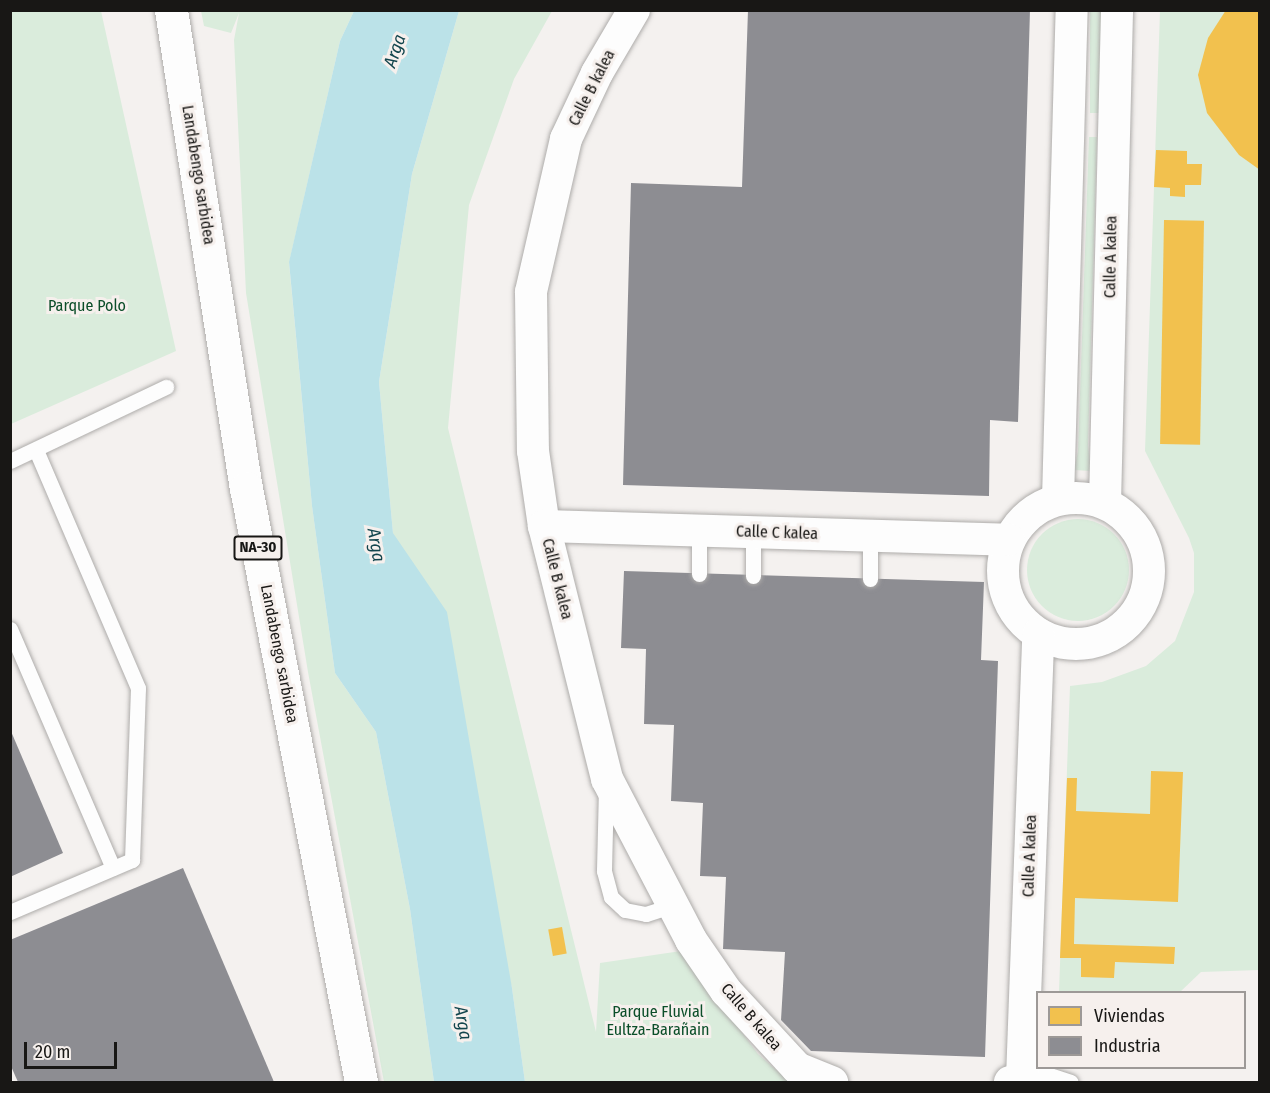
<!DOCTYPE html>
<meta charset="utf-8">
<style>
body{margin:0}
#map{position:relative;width:1270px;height:1093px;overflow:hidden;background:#f4f1ef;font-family:"Fira Sans Condensed",sans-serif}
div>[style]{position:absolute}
.green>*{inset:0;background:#daecdc;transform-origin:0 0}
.round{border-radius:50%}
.water>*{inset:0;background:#bbe2e8}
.homes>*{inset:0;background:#f2c14e;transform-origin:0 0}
.industry>*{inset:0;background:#8d8d92}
.roads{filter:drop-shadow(0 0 2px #aeacaa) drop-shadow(0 0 2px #aeacaa)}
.service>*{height:15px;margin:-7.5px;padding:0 7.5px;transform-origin:7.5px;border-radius:7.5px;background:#fdfdfd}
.minor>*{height:32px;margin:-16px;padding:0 16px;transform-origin:16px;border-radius:16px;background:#fdfdfd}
.minor>.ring{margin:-16px;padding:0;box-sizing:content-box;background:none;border:32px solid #fdfdfd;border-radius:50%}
.trunk>*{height:33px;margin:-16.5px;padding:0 16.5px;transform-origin:16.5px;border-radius:16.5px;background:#fdfdfd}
span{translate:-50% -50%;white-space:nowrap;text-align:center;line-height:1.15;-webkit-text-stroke:6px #f6f0ed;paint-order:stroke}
.shield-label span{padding:2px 4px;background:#f6f0ed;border:2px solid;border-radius:4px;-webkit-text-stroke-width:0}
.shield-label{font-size:15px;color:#181715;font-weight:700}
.street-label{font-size:16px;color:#181715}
.park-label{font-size:16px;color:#0b4e29}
.water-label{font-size:18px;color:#12454d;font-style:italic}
.frame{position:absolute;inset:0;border:12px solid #181715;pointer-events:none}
.legend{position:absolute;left:1036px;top:991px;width:210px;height:78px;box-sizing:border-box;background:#f6f0ed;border:2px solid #9d9997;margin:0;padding:8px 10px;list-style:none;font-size:18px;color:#181715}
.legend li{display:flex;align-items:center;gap:12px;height:30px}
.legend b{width:30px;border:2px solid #9d9997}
.scale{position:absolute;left:24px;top:1042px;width:93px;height:27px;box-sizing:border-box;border:3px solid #181715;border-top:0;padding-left:8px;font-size:18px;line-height:21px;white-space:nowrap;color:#181715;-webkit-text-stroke:4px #f6f0ed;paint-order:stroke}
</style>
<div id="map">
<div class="green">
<div style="clip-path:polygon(11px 10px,101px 11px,176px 351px,11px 424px)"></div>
<div style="clip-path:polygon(201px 11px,354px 11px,340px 41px,289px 263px,312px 506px,335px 673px,376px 732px,410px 909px,434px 1082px,384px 1082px,308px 672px,246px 293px,234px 40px,239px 13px,231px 33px,204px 26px)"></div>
<div style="clip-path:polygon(459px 11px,552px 11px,514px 79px,469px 205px,448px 428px,596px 1032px,600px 963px,681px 951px,758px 1054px,790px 1082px,525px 1082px,512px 988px,393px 533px,379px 382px,412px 174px)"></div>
<div style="left:1090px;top:11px;width:11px;height:102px"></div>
<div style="clip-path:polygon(1160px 11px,1259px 11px,1259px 970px,1201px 972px,1180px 992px,1059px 992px,1070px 686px,1102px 682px,1146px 666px,1175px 641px,1194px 592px,1194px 553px,1189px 538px,1145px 451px)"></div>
<div style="clip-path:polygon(1089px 137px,1097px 137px,1088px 445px,1091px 471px,1074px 470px,1078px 451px)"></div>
<div class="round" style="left:1027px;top:519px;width:102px;height:102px"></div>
</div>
<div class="water">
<div style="clip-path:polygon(354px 11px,459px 11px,412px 174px,379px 382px,393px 533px,447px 612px,512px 988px,525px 1082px,434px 1082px,410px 909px,376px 732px,335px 673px,312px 506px,289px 262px,340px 41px)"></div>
</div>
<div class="homes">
<div style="clip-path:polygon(1226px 10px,1260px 10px,1260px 170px,1239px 155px,1207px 113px,1198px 75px,1208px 38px)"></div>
<div style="clip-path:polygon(1156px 150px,1187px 151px,1187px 164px,1202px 164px,1201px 185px,1185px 185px,1185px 197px,1170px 196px,1170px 188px,1154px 187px)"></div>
<div style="left:1164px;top:220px;width:40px;height:224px;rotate:1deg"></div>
<div style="clip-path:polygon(1151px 771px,1183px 772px,1178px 902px,1075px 898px,1074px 944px,1175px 947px,1174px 964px,1115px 962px,1114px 978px,1081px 977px,1081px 958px,1060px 958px,1067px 778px,1077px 778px,1076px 811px,1150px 814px)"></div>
<div style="left:562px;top:927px;width:27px;height:14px;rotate:80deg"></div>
</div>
<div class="industry">
<div style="clip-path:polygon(748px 10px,1030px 10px,1018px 422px,990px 420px,989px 496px,623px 485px,631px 183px,742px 187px)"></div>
<div style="clip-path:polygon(624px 571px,984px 582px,981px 660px,998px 661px,985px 1057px,811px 1051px,781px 1020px,785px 952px,723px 949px,726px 877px,700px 876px,703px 803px,671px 801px,674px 725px,644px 724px,646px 649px,621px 648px)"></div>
<div style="clip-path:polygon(10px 729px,63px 853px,10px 877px)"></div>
<div style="clip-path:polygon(183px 868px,274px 1082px,18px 1082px,10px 1064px,10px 940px)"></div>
</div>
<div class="roads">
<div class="service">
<div style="left:10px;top:461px;width:173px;rotate:-25.4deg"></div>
<div style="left:870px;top:536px;width:43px;rotate:90deg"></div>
<div style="left:699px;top:574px;width:43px;rotate:-90deg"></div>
<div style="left:753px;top:576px;width:44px;rotate:-90deg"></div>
<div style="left:10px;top:629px;width:260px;rotate:66.7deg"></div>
<div style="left:606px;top:788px;width:83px;rotate:91.4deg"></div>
<div style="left:604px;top:871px;width:27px;rotate:75deg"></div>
<div style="left:611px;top:897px;width:19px;rotate:43deg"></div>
<div style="left:625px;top:910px;width:21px;rotate:11deg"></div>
<div style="left:646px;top:914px;width:28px;rotate:-18deg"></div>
<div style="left:10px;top:912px;width:133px;rotate:-23.1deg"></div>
<div style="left:132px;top:860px;width:172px;rotate:-88deg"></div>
<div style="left:138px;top:688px;width:259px;rotate:-113.2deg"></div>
<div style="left:1022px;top:1079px;width:22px;rotate:-16deg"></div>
<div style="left:1043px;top:1073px;width:29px;rotate:18deg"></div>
</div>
<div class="minor">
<div style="left:634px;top:10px;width:73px;rotate:120.4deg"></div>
<div style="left:597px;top:73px;width:73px;rotate:115.2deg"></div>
<div style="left:566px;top:139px;width:157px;rotate:102.9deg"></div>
<div style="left:531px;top:292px;width:159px;rotate:89.3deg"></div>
<div style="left:533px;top:451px;width:76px;rotate:81.7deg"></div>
<div style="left:544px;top:526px;width:261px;rotate:76deg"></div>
<div style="left:607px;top:779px;width:182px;rotate:62.4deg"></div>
<div style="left:691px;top:940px;width:62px;rotate:55.5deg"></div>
<div style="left:726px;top:991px;width:105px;rotate:47.3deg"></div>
<div style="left:797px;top:1068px;width:38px;rotate:22deg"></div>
<div class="ring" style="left:1003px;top:498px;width:114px;height:114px"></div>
<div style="left:1058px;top:499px;width:489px;rotate:-88.4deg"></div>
<div style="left:1105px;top:503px;width:493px;rotate:-88.6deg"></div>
<div style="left:544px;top:526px;width:465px;rotate:1.7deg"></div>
<div style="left:1010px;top:1082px;width:12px;rotate:-14deg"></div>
<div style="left:1022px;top:1079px;width:445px;rotate:-87.9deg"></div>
</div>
<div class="trunk">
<div style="left:171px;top:10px;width:484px;rotate:81.1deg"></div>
<div style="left:246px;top:488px;width:605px;rotate:79.04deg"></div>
</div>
</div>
<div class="shield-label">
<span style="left:258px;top:548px">NA-30</span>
</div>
<div class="street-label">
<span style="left:592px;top:88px;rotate:-63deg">Calle B kalea</span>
<span style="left:198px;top:175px;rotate:81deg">Landabengo sarbidea</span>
<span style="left:1111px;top:257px;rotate:-89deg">Calle A kalea</span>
<span style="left:777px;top:533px;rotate:2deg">Calle C kalea</span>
<span style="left:557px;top:579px;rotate:76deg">Calle B kalea</span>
<span style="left:279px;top:654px;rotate:79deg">Landabengo sarbidea</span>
<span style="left:1030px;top:856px;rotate:-88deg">Calle A kalea</span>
<span style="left:751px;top:1017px;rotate:49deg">Calle B kalea</span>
</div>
<div class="park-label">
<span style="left:87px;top:306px">Parque Polo</span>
<span style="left:658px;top:1021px">Parque Fluvial<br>Eultza-Barañain</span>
</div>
<div class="water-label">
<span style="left:395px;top:51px;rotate:-71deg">Arga</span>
<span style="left:376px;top:545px;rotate:80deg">Arga</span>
<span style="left:463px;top:1023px;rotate:80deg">Arga</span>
</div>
<div class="frame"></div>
<ul class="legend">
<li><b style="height:16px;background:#f2c14e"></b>Viviendas</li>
<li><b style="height:16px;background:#8d8d92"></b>Industria</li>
</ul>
<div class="scale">20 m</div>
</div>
